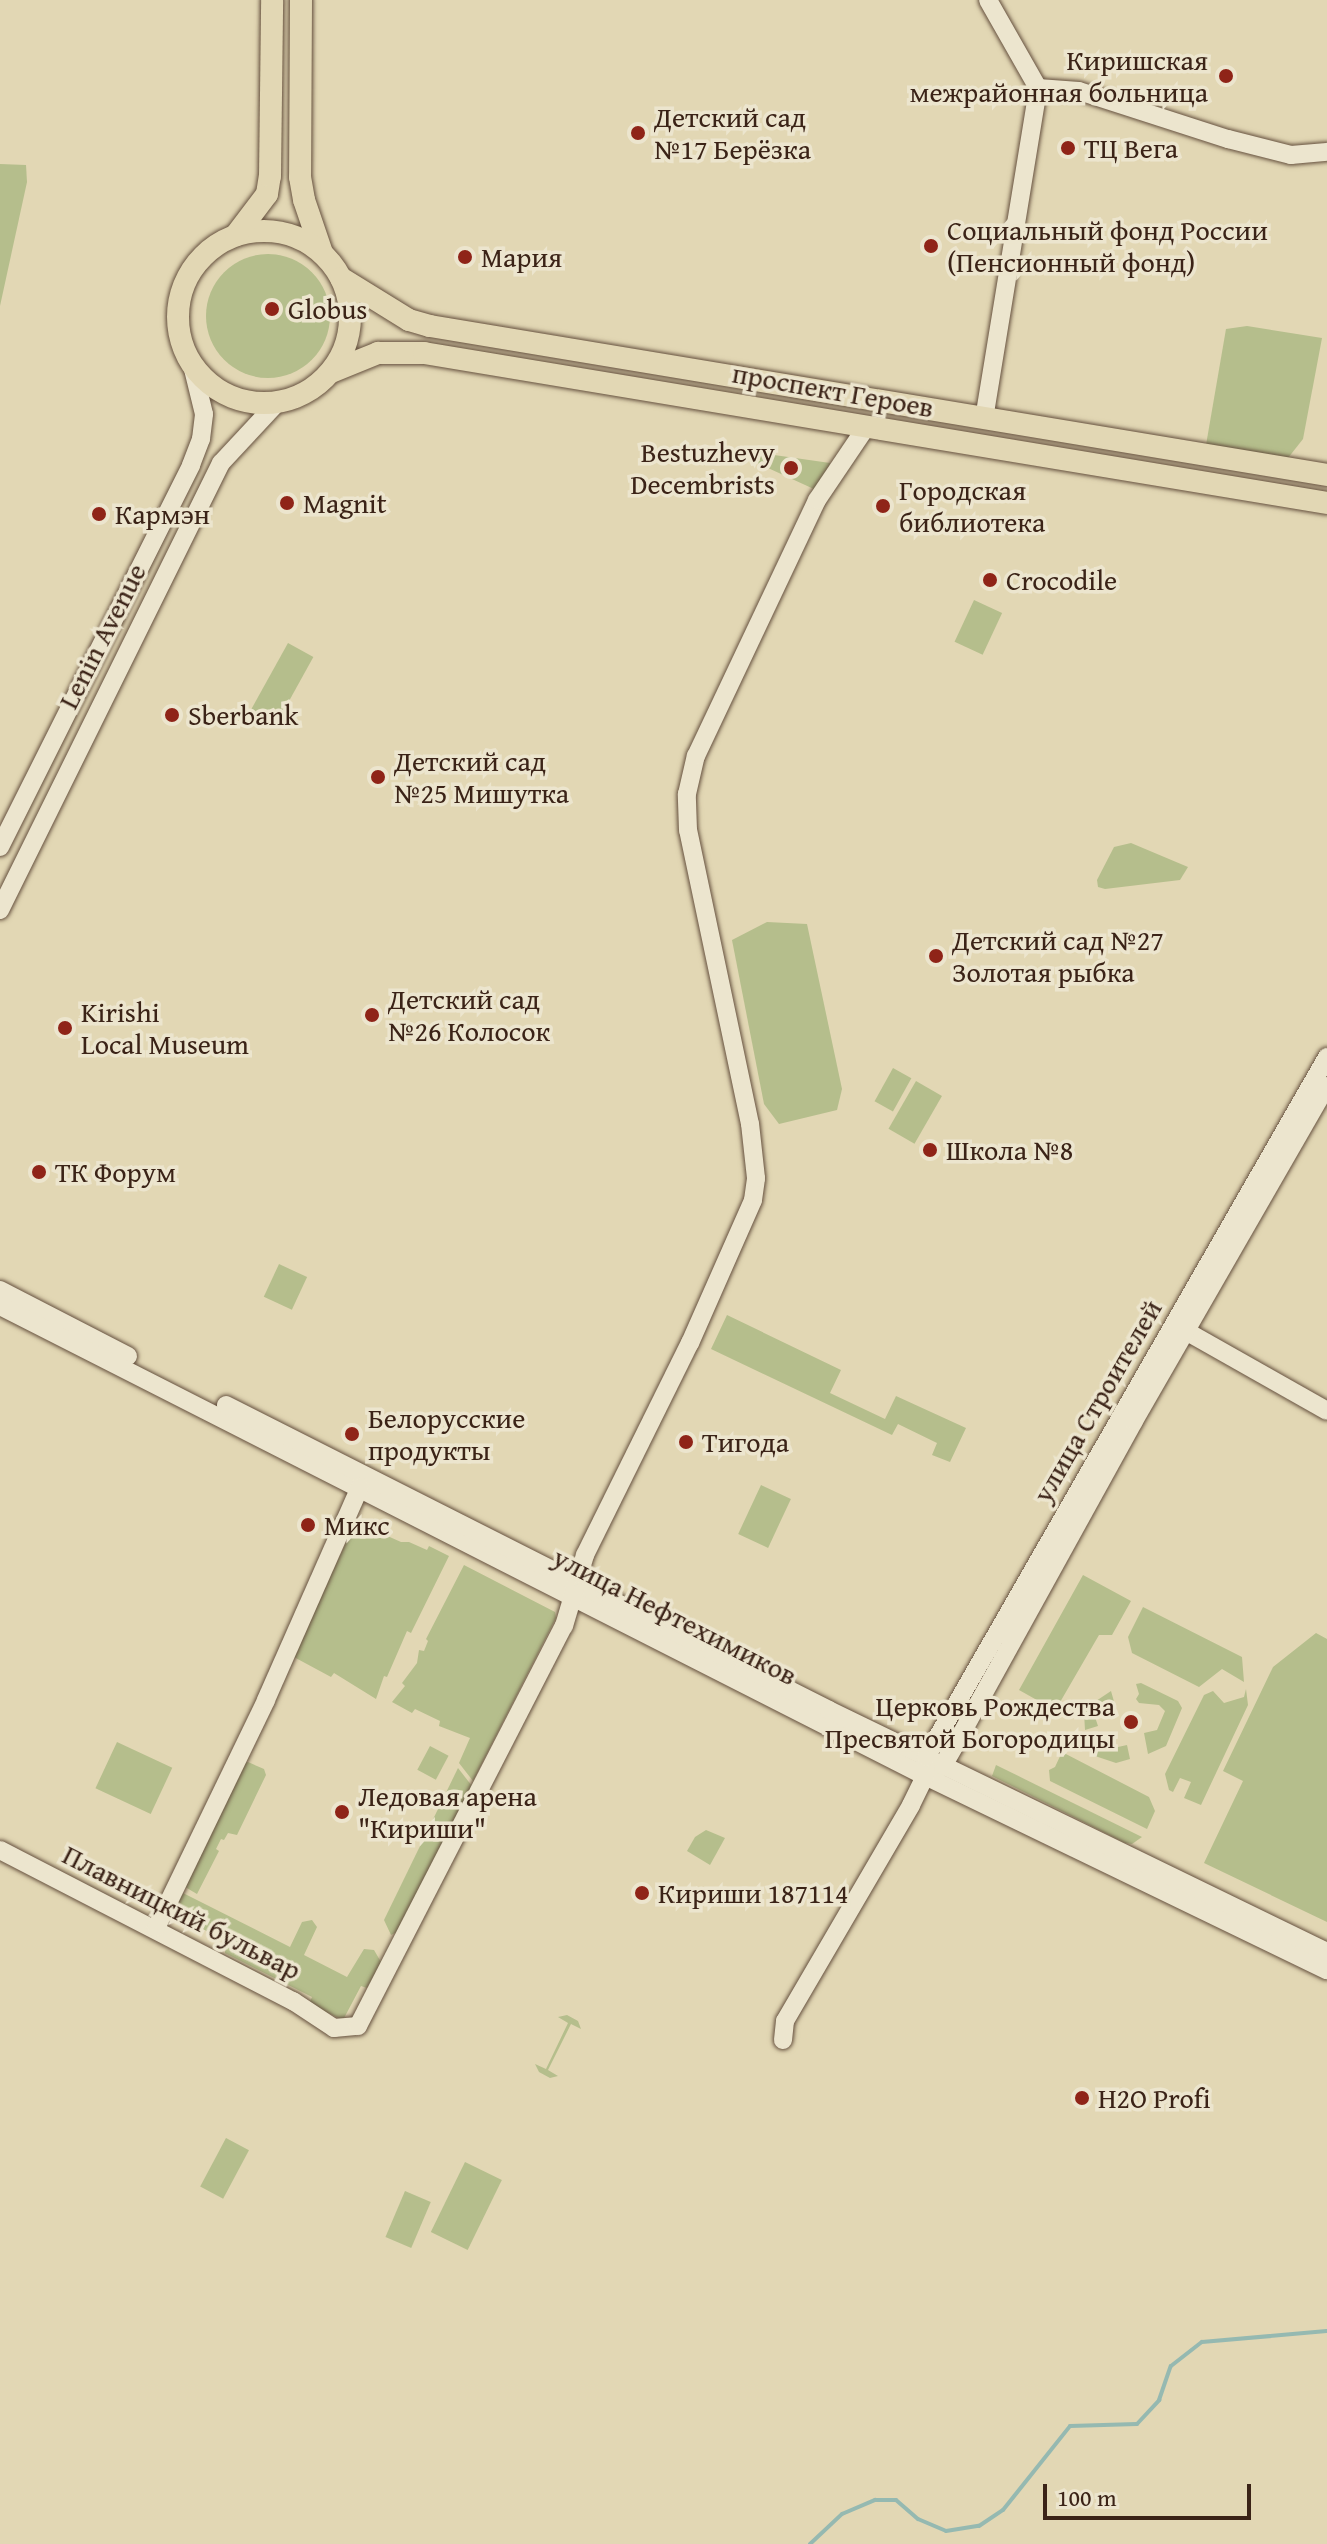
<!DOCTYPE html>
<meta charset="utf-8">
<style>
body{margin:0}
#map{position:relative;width:1327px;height:2544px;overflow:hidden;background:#e2d7b4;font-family:"Gentium Book Plus",serif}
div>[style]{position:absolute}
.green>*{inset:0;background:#b5be8c;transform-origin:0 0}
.round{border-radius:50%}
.stream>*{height:4px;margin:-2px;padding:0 2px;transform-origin:2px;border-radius:2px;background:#95b9b1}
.roads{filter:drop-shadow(0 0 2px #65503e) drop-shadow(0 0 2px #65503e)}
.minor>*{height:18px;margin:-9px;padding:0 9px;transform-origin:9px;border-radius:9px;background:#ece5ce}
.major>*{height:22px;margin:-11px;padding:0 11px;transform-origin:11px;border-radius:11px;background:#e2d7b4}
.major>.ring{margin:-11px;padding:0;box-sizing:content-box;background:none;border:22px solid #e2d7b4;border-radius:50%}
.dots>*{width:22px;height:22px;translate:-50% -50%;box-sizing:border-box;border:4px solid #ece5ce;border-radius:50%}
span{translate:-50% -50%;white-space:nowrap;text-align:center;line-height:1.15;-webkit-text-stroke:7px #ece5ce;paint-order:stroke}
.poi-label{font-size:28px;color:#3b2317}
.right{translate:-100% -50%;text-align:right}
.left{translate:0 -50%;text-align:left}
.street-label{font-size:28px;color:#3b2317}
.scale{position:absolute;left:1043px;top:2484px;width:208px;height:36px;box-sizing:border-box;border:4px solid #3b2317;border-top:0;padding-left:10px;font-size:24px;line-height:28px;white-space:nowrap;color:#3b2317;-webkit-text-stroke:6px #ece5ce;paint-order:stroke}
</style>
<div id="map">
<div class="green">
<div style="clip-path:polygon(0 164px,26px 165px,27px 182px,0 306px)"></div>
<div class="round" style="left:206px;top:254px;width:124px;height:124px"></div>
<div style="clip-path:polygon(1247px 326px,1322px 338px,1303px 439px,1288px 458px,1206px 445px,1226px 329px)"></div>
<div style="clip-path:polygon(760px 453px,830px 463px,829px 468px,816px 490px,753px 461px,760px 461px)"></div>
<div style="left:974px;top:600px;width:31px;height:46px;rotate:25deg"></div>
<div style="left:288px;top:643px;width:29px;height:79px;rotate:29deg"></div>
<div style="clip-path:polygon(1131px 843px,1188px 867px,1180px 880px,1105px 889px,1098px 887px,1097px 880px,1114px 847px)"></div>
<div style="clip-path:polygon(767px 922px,807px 924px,842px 1089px,837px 1110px,779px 1124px,764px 1104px,732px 940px)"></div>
<div style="left:893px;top:1068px;width:21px;height:38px;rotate:29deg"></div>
<div style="left:916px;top:1081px;width:30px;height:55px;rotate:30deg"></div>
<div style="left:279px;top:1264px;width:31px;height:36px;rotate:25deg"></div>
<div style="clip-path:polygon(727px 1315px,841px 1370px,830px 1393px,885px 1419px,896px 1396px,966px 1428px,950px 1462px,932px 1455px,937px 1443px,898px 1424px,892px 1435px,711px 1349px)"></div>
<div style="left:761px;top:1485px;width:33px;height:54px;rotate:25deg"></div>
<div style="clip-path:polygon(356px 1522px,401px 1542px,409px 1542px,427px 1550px,429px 1546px,449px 1556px,411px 1633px,407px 1631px,387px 1677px,384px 1676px,376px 1699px,334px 1673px,331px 1677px,292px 1656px)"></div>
<div style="clip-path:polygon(464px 1565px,555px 1612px,556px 1618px,473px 1781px,459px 1763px,470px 1738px,439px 1726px,440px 1721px,415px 1709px,412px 1713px,392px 1702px,405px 1686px,402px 1683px,417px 1663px,419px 1650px,424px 1651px,428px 1641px,426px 1639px)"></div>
<div style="clip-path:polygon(1083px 1575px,1131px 1601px,1112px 1635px,1099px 1635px,1052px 1716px,1040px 1712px,1044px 1704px,1019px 1690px)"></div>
<div style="clip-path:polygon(1143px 1607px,1242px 1657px,1244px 1682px,1222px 1669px,1199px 1687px,1132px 1653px,1128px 1637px)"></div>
<div style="clip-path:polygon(1316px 1633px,1327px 1639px,1327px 1922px,1204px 1863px,1243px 1781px,1223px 1771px,1273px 1667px)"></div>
<div style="clip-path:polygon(1141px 1683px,1178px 1701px,1182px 1708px,1166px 1746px,1148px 1754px,1144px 1733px,1157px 1730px,1165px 1711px,1159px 1705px,1139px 1703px,1136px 1699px,1139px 1694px,1136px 1684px)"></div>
<div style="clip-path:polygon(1246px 1689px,1248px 1705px,1201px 1805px,1184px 1798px,1191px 1782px,1180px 1778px,1173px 1792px,1169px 1790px,1165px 1774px,1204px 1695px,1213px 1691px,1224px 1703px,1244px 1697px)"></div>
<div style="clip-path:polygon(1111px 1691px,1115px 1705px,1100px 1710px,1095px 1717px,1098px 1726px,1085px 1730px,1084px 1713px,1087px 1707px)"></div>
<div style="clip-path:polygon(1102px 1739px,1104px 1746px,1109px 1749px,1127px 1745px,1130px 1759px,1116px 1763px,1095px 1756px,1090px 1743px)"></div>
<div style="left:117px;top:1742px;width:61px;height:51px;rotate:25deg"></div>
<div style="left:430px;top:1746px;width:21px;height:27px;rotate:28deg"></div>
<div style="clip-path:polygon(1062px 1752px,1149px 1797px,1155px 1811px,1147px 1829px,1050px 1781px,1049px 1770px,1055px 1767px)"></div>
<div style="clip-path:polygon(248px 1762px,264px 1769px,266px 1775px,237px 1835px,228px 1833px,224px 1840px,221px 1839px,216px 1849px,219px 1851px,197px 1894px,185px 1887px,244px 1763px)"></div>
<div style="clip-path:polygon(996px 1765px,1142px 1837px,1132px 1844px,1125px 1843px,992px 1776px)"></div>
<div style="clip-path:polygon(458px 1768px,472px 1786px,397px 1932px,391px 1935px,384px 1920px)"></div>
<div style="clip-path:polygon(706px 1830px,725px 1838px,710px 1865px,687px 1851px,695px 1837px)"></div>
<div style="clip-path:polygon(183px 1893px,290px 1947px,302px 1922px,312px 1920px,317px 1927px,304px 1955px,347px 1977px,364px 1949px,374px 1950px,381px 1962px,367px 1988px,361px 1986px,343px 2020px,309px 2004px,312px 1997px,225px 1953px,225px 1940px,172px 1914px)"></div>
<div style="clip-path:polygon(567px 2015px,578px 2021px,581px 2029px,571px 2024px,548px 2070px,558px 2076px,550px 2078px,539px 2072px,535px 2064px,546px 2069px,568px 2023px,558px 2017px)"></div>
<div style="left:226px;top:2138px;width:26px;height:55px;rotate:28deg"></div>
<div style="left:465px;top:2162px;width:41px;height:78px;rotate:26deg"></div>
<div style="left:405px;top:2191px;width:28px;height:50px;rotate:23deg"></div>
</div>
<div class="stream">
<div style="left:810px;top:2544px;width:44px;rotate:-43.2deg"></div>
<div style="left:842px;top:2514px;width:36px;rotate:-23deg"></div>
<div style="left:875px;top:2500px;width:21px"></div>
<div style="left:896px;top:2500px;width:29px;rotate:41deg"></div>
<div style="left:918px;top:2519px;width:30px;rotate:23deg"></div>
<div style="left:946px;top:2531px;width:33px;rotate:-9deg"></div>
<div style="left:979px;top:2526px;width:29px;rotate:-34deg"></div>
<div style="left:1003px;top:2510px;width:107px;rotate:-51.4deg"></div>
<div style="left:1070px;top:2426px;width:67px;rotate:-1.7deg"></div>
<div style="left:1137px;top:2424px;width:33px;rotate:-47deg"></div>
<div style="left:1159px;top:2400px;width:36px;rotate:-71deg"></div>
<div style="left:1171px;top:2366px;width:39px;rotate:-38deg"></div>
<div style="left:1202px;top:2342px;width:125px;rotate:-5deg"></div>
</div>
<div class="roads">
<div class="minor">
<div style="left:1038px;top:88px;width:41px;rotate:4.2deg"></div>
<div style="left:1079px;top:91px;width:157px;rotate:17.9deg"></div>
<div style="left:1228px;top:139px;width:65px;rotate:14.3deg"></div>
<div style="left:1291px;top:155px;width:36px;rotate:-5deg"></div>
<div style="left:984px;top:419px;width:335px;rotate:-80.7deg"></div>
<div style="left:1038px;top:88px;width:101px;rotate:-119.6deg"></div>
<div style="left:0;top:847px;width:427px;rotate:-63.4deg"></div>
<div style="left:191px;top:465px;width:28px;rotate:-69deg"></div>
<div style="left:201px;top:439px;width:25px;rotate:-83deg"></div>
<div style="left:204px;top:414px;width:50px;rotate:-103.8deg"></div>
<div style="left:0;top:910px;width:499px;rotate:-63.7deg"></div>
<div style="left:221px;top:463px;width:82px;rotate:-47deg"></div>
<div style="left:0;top:1290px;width:144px;rotate:27.3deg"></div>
<div style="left:0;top:1306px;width:1038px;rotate:26.94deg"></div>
<div style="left:925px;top:1776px;width:446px;rotate:25.8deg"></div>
<div style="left:1177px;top:1326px;width:172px;rotate:29.5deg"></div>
<div style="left:226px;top:1405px;width:676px;rotate:26.83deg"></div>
<div style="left:829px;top:1710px;width:554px;rotate:25.92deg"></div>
<div style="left:934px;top:1771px;width:10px;rotate:-29deg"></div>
<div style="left:943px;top:1766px;width:30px;rotate:-60deg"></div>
<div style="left:958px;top:1740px;width:364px;rotate:-61.1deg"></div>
<div style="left:1134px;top:1421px;width:387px;rotate:-60.1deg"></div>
<div style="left:0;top:1850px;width:330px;rotate:27.3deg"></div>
<div style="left:293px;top:2001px;width:49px;rotate:33.4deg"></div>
<div style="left:334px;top:2028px;width:24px;rotate:-5deg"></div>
<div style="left:358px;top:2026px;width:450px;rotate:-62.8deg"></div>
<div style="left:564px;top:1626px;width:74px;rotate:-73.5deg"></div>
<div style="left:585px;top:1555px;width:237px;rotate:-63.7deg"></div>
<div style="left:690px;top:1343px;width:156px;rotate:-66.2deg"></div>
<div style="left:753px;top:1200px;width:22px;rotate:-82deg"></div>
<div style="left:756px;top:1178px;width:54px;rotate:-96.3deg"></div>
<div style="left:750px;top:1124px;width:300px;rotate:-101.9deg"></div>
<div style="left:688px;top:830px;width:36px;rotate:-92deg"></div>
<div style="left:687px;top:794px;width:39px;rotate:-77deg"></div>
<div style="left:696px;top:756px;width:283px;rotate:-64.7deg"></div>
<div style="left:817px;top:500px;width:89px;rotate:-56deg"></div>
<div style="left:156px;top:1928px;width:253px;rotate:-64.2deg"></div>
<div style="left:266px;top:1700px;width:233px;rotate:-66.2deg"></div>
<div style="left:783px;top:2040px;width:19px;rotate:-84deg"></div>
<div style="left:785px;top:2021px;width:250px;rotate:-59.7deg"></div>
<div style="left:911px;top:1805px;width:32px;rotate:-64deg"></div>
<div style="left:925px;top:1776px;width:19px;rotate:-87deg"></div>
<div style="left:926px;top:1757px;width:807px;rotate:-60.19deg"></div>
</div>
<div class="major">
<div style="left:301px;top:0;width:177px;rotate:90.3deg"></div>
<div style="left:300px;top:177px;width:23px;rotate:80deg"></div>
<div style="left:304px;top:200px;width:56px;rotate:71.2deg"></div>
<div class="ring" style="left:178px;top:231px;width:150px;height:150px"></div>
<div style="left:236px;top:235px;width:51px;rotate:-52.9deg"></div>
<div style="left:267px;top:194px;width:18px;rotate:-81deg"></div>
<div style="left:270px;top:176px;width:176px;rotate:-89.3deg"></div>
<div style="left:341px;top:278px;width:80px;rotate:31.7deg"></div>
<div style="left:409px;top:320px;width:22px;rotate:16deg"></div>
<div style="left:430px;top:326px;width:909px;rotate:9.43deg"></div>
<div style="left:331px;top:372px;width:51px;rotate:-22deg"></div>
<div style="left:378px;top:353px;width:46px"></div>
<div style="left:424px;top:353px;width:915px;rotate:9.43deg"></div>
</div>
</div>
<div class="dots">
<div style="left:1226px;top:76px;background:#8f2418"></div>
<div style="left:638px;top:133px;background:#8f2418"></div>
<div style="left:1068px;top:148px;background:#8f2418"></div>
<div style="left:931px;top:246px;background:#8f2418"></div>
<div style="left:465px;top:257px;background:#8f2418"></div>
<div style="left:272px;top:309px;background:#8f2418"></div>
<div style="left:791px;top:468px;background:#8f2418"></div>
<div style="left:287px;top:503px;background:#8f2418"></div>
<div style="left:883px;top:506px;background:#8f2418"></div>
<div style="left:99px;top:514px;background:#8f2418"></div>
<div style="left:990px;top:580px;background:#8f2418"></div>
<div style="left:172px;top:715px;background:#8f2418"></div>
<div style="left:378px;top:777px;background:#8f2418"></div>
<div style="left:936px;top:956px;background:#8f2418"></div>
<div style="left:372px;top:1015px;background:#8f2418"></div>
<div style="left:65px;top:1028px;background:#8f2418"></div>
<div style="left:930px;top:1150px;background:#8f2418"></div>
<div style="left:39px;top:1172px;background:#8f2418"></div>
<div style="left:352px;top:1434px;background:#8f2418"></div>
<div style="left:686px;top:1442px;background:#8f2418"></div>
<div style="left:308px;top:1525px;background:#8f2418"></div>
<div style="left:1131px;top:1722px;background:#8f2418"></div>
<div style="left:342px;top:1812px;background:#8f2418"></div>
<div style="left:642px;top:1893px;background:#8f2418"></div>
<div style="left:1082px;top:2098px;background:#8f2418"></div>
</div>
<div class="poi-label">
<span class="right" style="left:1208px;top:76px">Киришская<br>межрайонная больница</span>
<span class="left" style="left:654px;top:133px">Детский сад<br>№17 Берёзка</span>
<span class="left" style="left:1084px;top:148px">ТЦ Вега</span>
<span class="left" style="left:947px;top:246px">Социальный фонд России<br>(Пенсионный фонд)</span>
<span class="left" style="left:481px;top:257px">Мария</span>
<span class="left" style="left:288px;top:309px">Globus</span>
<span class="right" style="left:775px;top:468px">Bestuzhevy<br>Decembrists</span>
<span class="left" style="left:899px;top:506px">Городская<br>библиотека</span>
<span class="left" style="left:303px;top:503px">Magnit</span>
<span class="left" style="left:115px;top:514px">Кармэн</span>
<span class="left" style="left:1006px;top:580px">Crocodile</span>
<span class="left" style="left:188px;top:715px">Sberbank</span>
<span class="left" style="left:394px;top:777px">Детский сад<br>№25 Мишутка</span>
<span class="left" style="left:952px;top:956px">Детский сад №27<br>Золотая рыбка</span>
<span class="left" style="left:388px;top:1015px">Детский сад<br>№26 Колосок</span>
<span class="left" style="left:81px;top:1028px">Kirishi<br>Local Museum</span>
<span class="left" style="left:946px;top:1150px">Школа №8</span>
<span class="left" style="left:55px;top:1172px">ТК Форум</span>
<span class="left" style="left:368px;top:1434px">Белорусские<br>продукты</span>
<span class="left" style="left:702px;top:1442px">Тигода</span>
<span class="left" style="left:324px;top:1525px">Микс</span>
<span class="right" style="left:1115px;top:1722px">Церковь Рождества<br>Пресвятой Богородицы</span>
<span class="left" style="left:358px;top:1812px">Ледовая арена<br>"Кириши"</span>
<span class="left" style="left:658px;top:1893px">Кириши 187114</span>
<span class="left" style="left:1098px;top:2098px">H2O Profi</span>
</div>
<div class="street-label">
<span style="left:833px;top:390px;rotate:10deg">проспект Героев</span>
<span style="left:102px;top:636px;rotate:-63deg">Lenin Avenue</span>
<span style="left:1097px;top:1401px;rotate:-60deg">улица Строителей</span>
<span style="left:675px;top:1616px;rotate:27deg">улица Нефтехимиков</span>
<span style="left:182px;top:1912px;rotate:27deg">Плавницкий бульвар</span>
</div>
<div class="scale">100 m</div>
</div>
